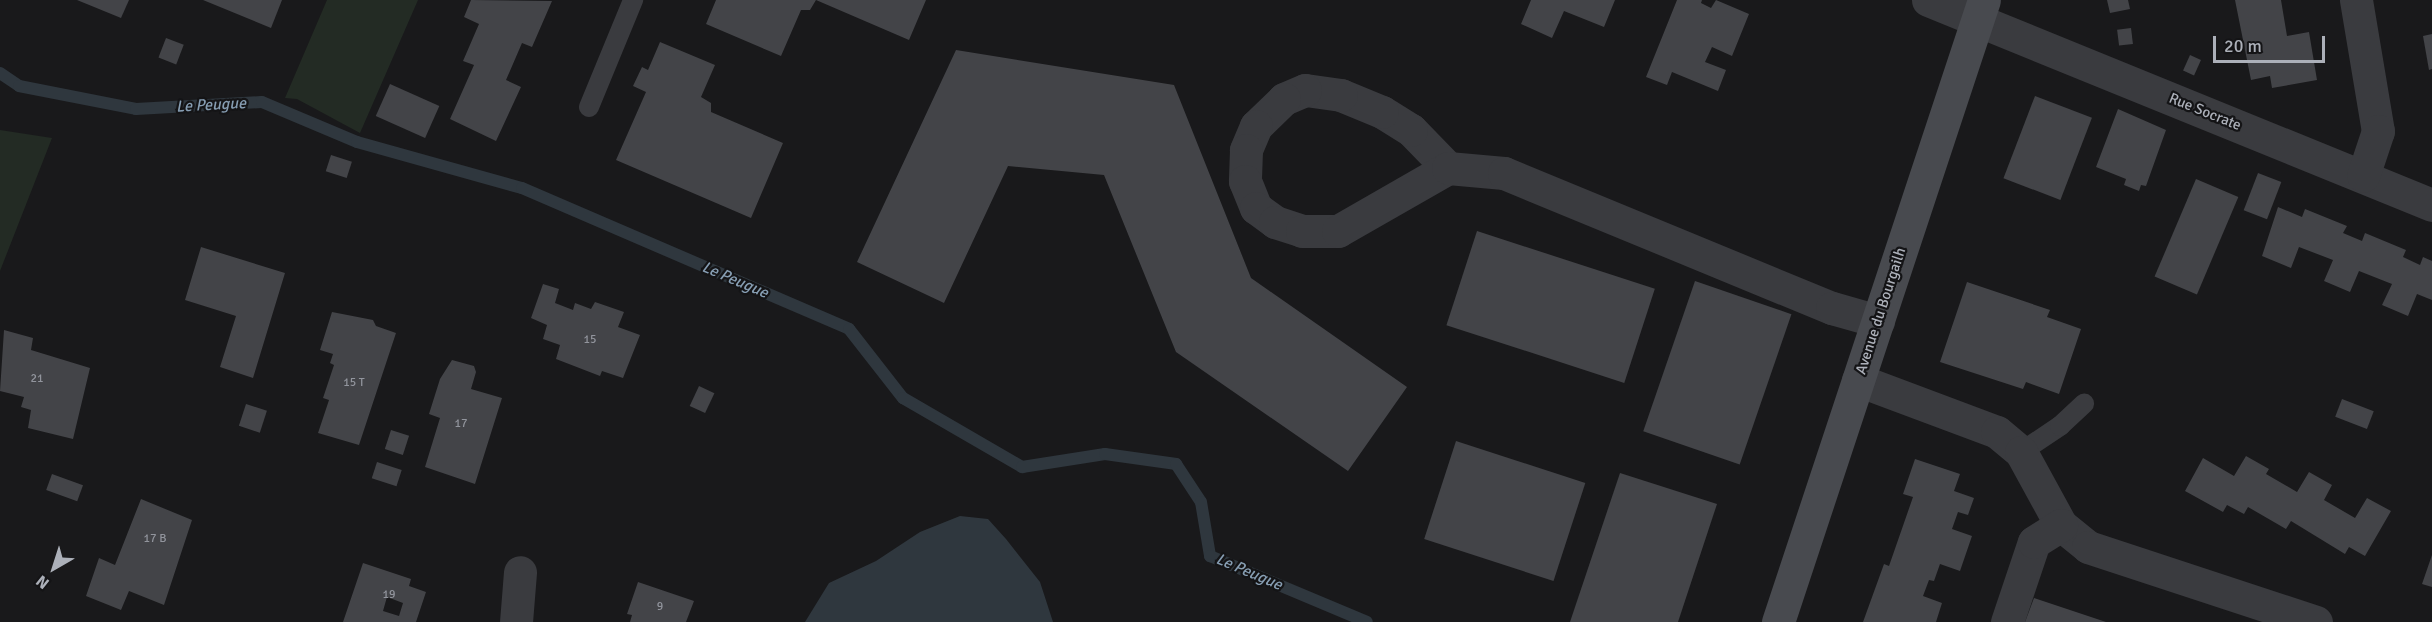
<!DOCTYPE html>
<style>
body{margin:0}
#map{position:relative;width:2432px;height:622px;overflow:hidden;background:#19191b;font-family:Signika,sans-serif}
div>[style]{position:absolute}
.green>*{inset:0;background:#232b24}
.water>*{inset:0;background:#2f373e}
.stream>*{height:12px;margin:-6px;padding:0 6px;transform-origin:6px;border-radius:6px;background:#2f373e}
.building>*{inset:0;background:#434448;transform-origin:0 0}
.service>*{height:20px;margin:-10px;padding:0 10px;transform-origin:10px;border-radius:10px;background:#3a3b3f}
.minor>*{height:33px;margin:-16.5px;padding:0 16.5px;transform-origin:16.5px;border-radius:16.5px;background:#3a3b3f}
.secondary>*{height:33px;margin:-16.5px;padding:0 16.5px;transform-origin:16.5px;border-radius:16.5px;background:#484a4f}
span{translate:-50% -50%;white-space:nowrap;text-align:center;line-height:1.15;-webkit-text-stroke:4.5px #141416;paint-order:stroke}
.number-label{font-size:12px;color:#92959d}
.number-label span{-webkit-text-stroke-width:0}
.street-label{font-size:15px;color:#acb0b9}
.water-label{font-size:16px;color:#869db2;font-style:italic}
.north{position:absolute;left:24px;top:538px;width:60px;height:60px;-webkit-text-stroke:4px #141416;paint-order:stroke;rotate:219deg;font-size:16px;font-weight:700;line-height:24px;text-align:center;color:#acb0b9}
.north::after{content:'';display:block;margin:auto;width:21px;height:27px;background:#acb0b9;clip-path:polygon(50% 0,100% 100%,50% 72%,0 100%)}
.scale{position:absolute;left:2213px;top:36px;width:112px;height:27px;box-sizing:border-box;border:3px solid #acb0b9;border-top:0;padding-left:8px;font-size:18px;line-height:21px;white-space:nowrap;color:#acb0b9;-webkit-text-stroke:4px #141416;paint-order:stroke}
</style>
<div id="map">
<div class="green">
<div style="clip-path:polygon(327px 0,418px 0,360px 133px,297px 99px,285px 98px)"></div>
<div style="clip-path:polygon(0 130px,52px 138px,0 271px)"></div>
</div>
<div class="water">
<div style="clip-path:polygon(960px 516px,988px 519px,1006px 539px,1040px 582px,1053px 622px,805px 622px,829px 583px,876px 561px,920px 532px)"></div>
</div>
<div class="stream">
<div style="left:0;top:73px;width:23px;rotate:34deg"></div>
<div style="left:19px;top:86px;width:119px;rotate:11.1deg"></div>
<div style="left:136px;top:109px;width:126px;rotate:-3.2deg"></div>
<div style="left:262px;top:102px;width:103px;rotate:22.8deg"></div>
<div style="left:357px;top:142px;width:171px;rotate:15.6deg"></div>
<div style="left:522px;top:188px;width:356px;rotate:23.3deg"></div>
<div style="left:849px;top:329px;width:88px;rotate:52deg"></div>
<div style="left:903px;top:398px;width:138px;rotate:30.1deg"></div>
<div style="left:1022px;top:467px;width:84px;rotate:-8.9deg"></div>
<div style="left:1105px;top:454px;width:72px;rotate:8deg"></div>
<div style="left:1176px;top:464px;width:45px;rotate:56.7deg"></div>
<div style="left:1201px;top:502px;width:55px;rotate:80.5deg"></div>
<div style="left:1210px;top:556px;width:170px;rotate:22.8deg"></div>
</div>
<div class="building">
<div style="clip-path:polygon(77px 0,129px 0,121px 18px)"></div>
<div style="clip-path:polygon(203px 0,282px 0,271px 28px)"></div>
<div style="clip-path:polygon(471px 0,552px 1px,532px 47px,522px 43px,506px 80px,521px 87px,496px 141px,450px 119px,474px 65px,463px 61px,479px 24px,464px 17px)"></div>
<div style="clip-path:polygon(716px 0,926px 0,909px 40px,816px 0,810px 10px,801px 10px,781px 56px,706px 24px)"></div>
<div style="clip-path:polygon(1531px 0,1615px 0,1604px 27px,1564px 11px,1552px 38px,1521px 24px)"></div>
<div style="clip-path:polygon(1677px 0,1702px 0,1701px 3px,1711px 8px,1716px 0,1749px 14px,1732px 56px,1712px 47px,1705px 62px,1726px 70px,1718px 91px,1672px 72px,1667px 85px,1646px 77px)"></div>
<div style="clip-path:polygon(2107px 0,2128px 0,2130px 9px,2110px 13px)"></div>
<div style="clip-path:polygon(2235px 0,2281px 0,2287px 36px,2309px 32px,2317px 80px,2272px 88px,2270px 76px,2251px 80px)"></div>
<div style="left:2131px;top:28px;width:16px;height:14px;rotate:83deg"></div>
<div style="clip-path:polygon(2432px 34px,2432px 69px,2429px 70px,2423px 36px)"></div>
<div style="left:166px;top:38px;width:19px;height:21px;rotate:21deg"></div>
<div style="clip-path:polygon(660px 42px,715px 65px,701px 97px,711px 103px,711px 112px,783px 143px,751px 218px,616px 160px,646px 92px,633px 86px,642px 67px,648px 70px)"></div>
<div style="clip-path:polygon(956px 50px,1174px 85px,1251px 278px,1407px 387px,1348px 471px,1176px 352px,1104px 175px,1008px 166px,944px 303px,857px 262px)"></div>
<div style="left:2190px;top:55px;width:12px;height:17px;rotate:24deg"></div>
<div style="left:390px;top:84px;width:54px;height:35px;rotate:24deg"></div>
<div style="left:2035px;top:96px;width:61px;height:88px;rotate:21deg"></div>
<div style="clip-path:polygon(2118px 109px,2166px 130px,2146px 186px,2141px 185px,2139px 191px,2124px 185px,2126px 179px,2096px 167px)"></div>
<div style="left:331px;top:155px;width:22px;height:17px;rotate:18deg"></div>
<div style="left:2258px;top:173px;width:25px;height:40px;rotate:21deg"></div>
<div style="left:2196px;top:179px;width:46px;height:106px;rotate:23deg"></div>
<div style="clip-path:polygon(2278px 207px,2302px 217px,2305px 209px,2347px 226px,2343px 233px,2362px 241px,2365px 233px,2406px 250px,2403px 257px,2420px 265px,2423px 257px,2432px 261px,2432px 300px,2417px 294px,2408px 316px,2382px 305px,2392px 284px,2359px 271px,2350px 292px,2324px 281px,2333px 260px,2299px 247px,2291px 268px,2262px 256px)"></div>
<div style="left:1477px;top:231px;width:187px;height:99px;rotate:18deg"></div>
<div style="clip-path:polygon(201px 247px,285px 273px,253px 378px,220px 367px,236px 316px,185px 300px)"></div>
<div style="left:1695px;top:281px;width:102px;height:159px;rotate:19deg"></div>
<div style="clip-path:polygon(1967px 282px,2050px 310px,2047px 317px,2081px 329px,2059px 394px,2026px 382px,2023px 389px,1940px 362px)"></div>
<div style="clip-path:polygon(543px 284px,559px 289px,555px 303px,573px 310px,575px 303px,591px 309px,595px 302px,624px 312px,618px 327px,640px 335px,623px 378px,602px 371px,600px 376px,556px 359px,560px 345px,543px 339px,547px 325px,531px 318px)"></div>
<div style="clip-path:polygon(332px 312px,373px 320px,376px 326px,396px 333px,359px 445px,318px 433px,329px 400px,323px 398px,334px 365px,330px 363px,333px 354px,320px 350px)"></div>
<div style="clip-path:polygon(4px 330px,33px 338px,31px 350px,90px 368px,73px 439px,28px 428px,31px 410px,21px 407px,24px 397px,0 391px)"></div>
<div style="clip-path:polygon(452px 360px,474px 366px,476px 372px,471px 389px,502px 398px,475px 484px,425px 467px,440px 418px,429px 414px,440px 379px)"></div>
<div style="left:699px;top:386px;width:17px;height:22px;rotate:25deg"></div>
<div style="left:2342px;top:399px;width:34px;height:19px;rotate:21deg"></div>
<div style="left:246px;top:404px;width:22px;height:23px;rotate:18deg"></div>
<div style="left:391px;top:430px;width:19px;height:20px;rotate:18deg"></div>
<div style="left:1456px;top:441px;width:136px;height:103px;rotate:18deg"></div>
<div style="clip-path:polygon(2246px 456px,2269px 469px,2266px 474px,2297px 492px,2309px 472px,2332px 485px,2324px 500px,2355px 518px,2367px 498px,2391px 511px,2365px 556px,2349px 547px,2345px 554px,2291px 521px,2286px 529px,2248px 507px,2244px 514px,2227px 505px,2223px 512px,2185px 491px,2203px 458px,2234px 476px)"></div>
<div style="clip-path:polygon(1915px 459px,1960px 474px,1954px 491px,1974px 498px,1968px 515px,1958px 512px,1952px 529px,1972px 536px,1960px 571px,1940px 564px,1934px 581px,1929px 580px,1923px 596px,1942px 603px,1936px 622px,1863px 622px,1884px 564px,1889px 566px,1913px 497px,1903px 494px)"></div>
<div style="left:377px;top:462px;width:26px;height:17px;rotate:18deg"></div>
<div style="clip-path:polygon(1620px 473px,1717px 504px,1678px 622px,1570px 622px)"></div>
<div style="left:52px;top:474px;width:33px;height:17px;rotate:20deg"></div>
<div style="clip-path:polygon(141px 499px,192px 520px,164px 605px,129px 591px,121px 610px,86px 596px,99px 558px,115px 565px)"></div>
<div style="clip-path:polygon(2432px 555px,2432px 587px,2422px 584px)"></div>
<div style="clip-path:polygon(evenodd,363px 563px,411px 579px,409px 586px,426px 592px,416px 622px,343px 622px,363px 563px,387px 597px,403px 603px,399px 616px,383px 611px,387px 597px)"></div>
<div style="clip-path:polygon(638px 582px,694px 601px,686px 622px,630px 622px,632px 615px,627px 614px)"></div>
<div style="clip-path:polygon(2034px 598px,2106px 622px,2025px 622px)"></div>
</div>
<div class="service">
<div style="left:589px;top:107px;width:116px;rotate:-67.6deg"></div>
<div style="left:2021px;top:452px;width:47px;rotate:-33.7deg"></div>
<div style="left:2060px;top:426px;width:33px;rotate:-43deg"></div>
</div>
<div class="minor">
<div style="left:1928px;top:0;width:544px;rotate:22.13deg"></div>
<div style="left:2356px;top:0;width:133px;rotate:80.5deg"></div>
<div style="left:2378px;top:131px;width:47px;rotate:108.4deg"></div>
<div style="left:1448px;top:168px;width:53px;rotate:-134.2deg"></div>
<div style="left:1411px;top:130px;width:34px;rotate:-148deg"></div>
<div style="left:1382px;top:112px;width:44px;rotate:-157.5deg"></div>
<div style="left:1341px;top:95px;width:36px;rotate:-172deg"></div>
<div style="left:1305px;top:90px;width:23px;rotate:157deg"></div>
<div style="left:1284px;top:99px;width:39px;rotate:136deg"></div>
<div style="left:1256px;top:126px;width:26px;rotate:113deg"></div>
<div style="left:1246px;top:150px;width:31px;rotate:92deg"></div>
<div style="left:1245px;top:181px;width:29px;rotate:68deg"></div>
<div style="left:1256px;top:208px;width:24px;rotate:36deg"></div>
<div style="left:1275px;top:222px;width:28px;rotate:18deg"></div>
<div style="left:1302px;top:231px;width:36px"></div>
<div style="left:1338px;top:231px;width:127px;rotate:-29.8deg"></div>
<div style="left:1448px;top:168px;width:56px;rotate:5.1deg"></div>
<div style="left:1504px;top:173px;width:355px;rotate:22.4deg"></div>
<div style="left:1832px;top:308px;width:48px;rotate:15.8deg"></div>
<div style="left:1858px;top:380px;width:148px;rotate:20.5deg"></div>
<div style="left:1997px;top:432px;width:31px;rotate:40deg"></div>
<div style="left:2021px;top:452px;width:83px;rotate:61.3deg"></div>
<div style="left:2061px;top:525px;width:35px;rotate:39deg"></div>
<div style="left:2088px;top:547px;width:240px;rotate:18.2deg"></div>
<div style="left:516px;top:622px;width:50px;rotate:-85.4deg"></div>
<div style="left:2007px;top:622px;width:84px;rotate:-71.4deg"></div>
<div style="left:2034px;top:542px;width:32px;rotate:-32deg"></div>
</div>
<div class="secondary">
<div style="left:1778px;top:622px;width:655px;rotate:-71.68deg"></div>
</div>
<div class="number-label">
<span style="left:590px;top:340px">15</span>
<span style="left:37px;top:379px">21</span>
<span style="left:354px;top:383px">15 T</span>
<span style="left:461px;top:424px">17</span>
<span style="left:155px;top:539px">17 B</span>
<span style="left:389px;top:595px">19</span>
<span style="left:660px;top:607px">9</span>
</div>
<div class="street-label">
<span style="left:2205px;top:112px;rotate:22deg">Rue Socrate</span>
<span style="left:1881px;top:311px;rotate:-72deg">Avenue du Bourgailh</span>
</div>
<div class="water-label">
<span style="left:211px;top:105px;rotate:-3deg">Le Peugue</span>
<span style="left:735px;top:280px;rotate:23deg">Le Peugue</span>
<span style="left:1249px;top:572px;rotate:23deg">Le Peugue</span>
</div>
<div class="north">N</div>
<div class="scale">20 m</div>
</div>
